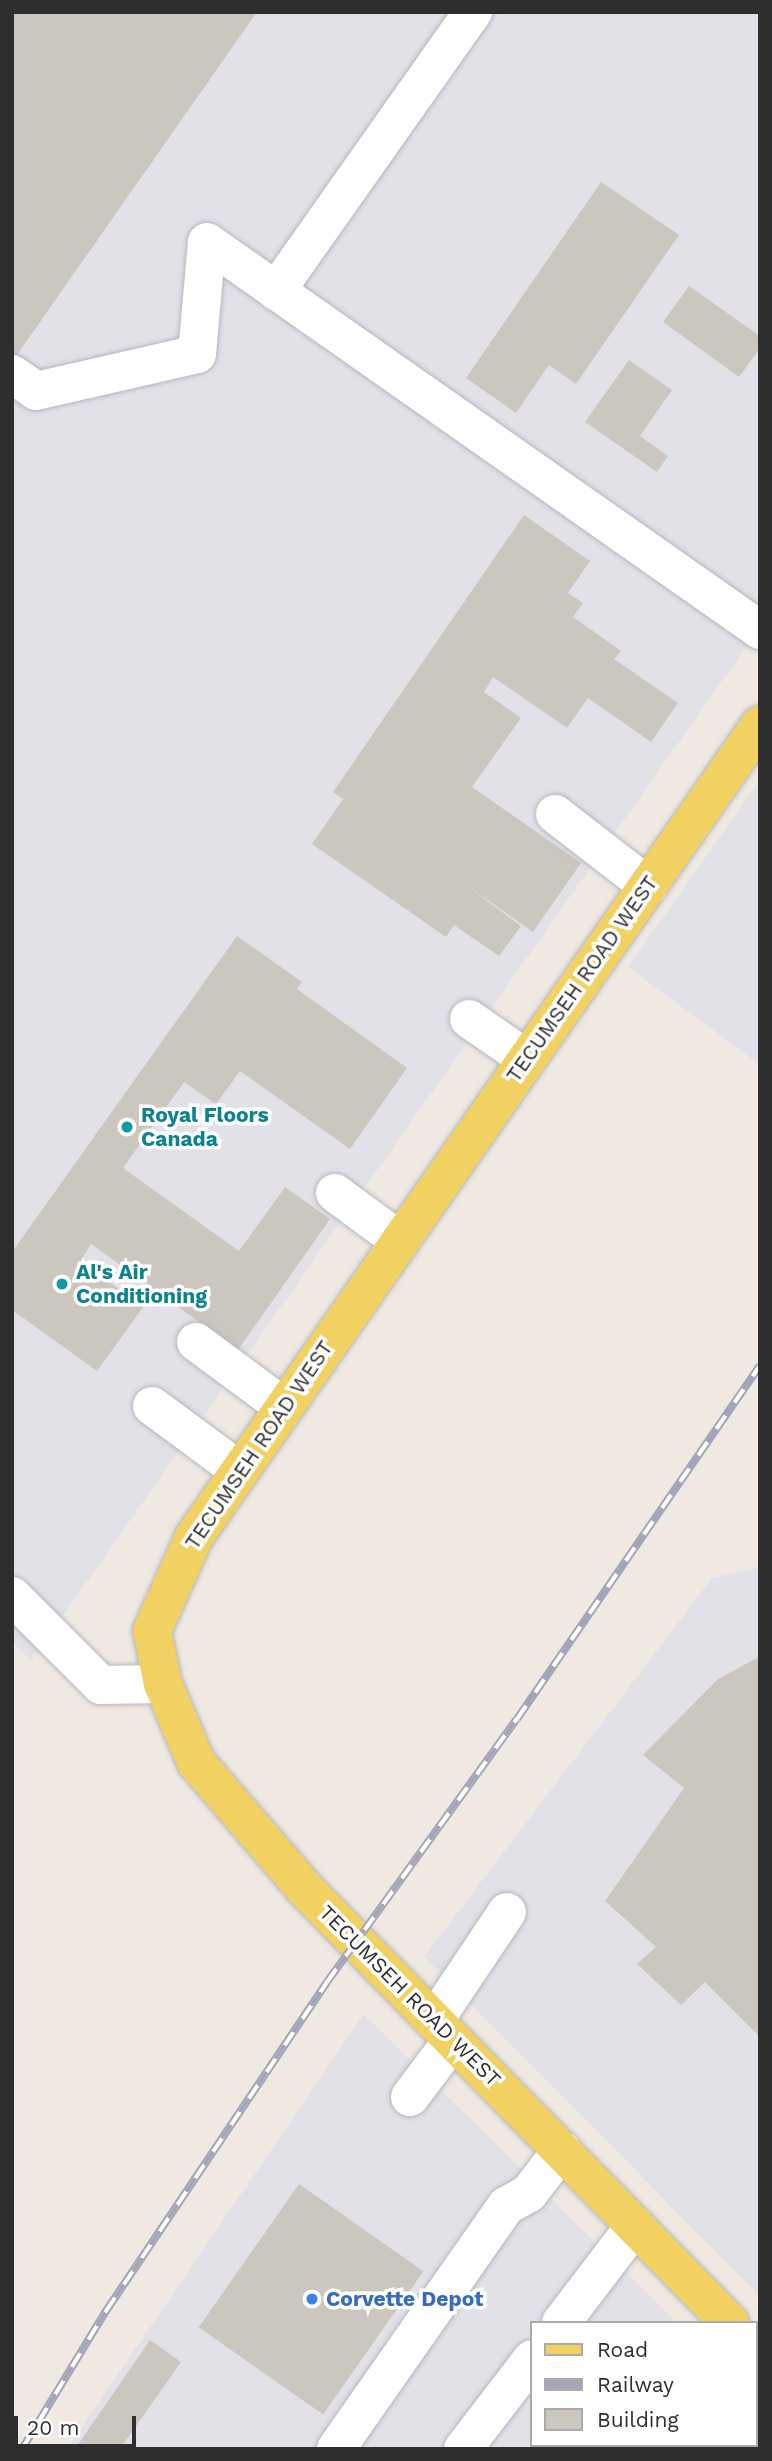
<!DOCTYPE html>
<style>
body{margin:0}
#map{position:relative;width:772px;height:2461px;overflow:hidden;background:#efe9e1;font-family:"Work Sans",sans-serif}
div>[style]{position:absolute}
.industrial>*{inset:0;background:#e3e1e8}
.building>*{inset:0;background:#cbc7bf;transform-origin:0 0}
.roads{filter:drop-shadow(0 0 2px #b4b7c1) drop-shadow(0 0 2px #b4b7c1)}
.minor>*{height:38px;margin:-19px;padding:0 19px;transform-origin:19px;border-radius:19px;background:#fff}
.major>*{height:38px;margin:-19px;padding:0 19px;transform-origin:19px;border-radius:19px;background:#f2d163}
.rail>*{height:8px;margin-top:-4px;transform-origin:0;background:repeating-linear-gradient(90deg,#fff 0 16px,#a3a6b8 0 32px);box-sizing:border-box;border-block:2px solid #a3a6b8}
.dots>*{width:19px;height:19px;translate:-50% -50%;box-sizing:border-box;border:4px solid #fff;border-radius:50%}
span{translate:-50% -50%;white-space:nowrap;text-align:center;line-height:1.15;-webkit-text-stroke:7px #fff;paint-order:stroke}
.street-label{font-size:21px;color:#2e2e2e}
.culture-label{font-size:21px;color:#0d838f;font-weight:700}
.left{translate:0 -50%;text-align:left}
.shop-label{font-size:21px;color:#366cbe;font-weight:700}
.frame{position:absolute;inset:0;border:14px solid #2e2e2e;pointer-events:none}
.legend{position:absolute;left:530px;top:2321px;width:228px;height:126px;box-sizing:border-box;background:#fff;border:2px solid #ababab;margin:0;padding:9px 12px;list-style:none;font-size:21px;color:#2e2e2e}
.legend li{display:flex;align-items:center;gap:14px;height:35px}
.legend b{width:35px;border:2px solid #ababab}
.scale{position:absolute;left:14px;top:2416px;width:122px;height:32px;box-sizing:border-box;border:4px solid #2e2e2e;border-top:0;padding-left:9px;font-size:21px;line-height:24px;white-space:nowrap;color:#2e2e2e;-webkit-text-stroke:5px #fff;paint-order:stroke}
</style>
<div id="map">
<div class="industrial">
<div style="clip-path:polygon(12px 12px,760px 12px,760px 627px,31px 1661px,12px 1642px)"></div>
<div style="clip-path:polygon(760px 780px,760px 1065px,628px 967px)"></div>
<div style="clip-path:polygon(760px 1567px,760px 2296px,424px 1957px,712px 1578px)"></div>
<div style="clip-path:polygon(364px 2014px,677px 2323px,532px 2323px,532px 2445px,756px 2445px,756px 2401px,760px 2449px,67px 2449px)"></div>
</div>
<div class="building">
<div style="clip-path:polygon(12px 12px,257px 12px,12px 362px)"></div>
<div style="clip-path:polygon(601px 182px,679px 235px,576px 384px,549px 365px,516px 413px,466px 378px)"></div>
<div style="clip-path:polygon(689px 286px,760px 336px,760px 348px,739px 377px,663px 322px)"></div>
<div style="clip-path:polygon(629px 360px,672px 390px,640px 436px,668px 456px,657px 472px,585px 422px)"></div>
<div style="clip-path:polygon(524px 515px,590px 561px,568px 593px,583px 603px,573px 617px,621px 651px,614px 659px,678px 703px,651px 742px,588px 698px,567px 728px,493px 677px,484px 692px,521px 718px,472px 787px,581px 863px,533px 932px,466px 885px,521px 926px,499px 956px,454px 925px,446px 937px,312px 844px,343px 799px,333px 792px)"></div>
<div style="clip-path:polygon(237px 936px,302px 982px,297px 989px,407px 1068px,350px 1149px,240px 1071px,216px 1104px,184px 1082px,123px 1168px,239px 1251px,285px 1187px,330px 1219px,238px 1350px,91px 1244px,80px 1262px,144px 1306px,97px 1371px,12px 1310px,12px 1252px)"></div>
<div style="clip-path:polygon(757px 1658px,760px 1662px,760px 2037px,705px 1982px,681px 2005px,637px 1964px,656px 1947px,605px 1901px,684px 1788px,643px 1755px,718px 1679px)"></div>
<div style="left:299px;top:2184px;width:152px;height:175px;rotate:35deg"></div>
<div style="clip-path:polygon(150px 2340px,181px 2362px,120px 2449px,75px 2449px)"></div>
</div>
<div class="roads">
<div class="minor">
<div style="left:276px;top:291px;width:342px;rotate:-54.8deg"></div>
<div style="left:12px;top:374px;width:29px;rotate:35deg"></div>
<div style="left:36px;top:391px;width:165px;rotate:-12.9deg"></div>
<div style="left:197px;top:354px;width:112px;rotate:-84.9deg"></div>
<div style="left:207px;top:242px;width:676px;rotate:35.05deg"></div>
<div style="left:555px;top:814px;width:118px;rotate:37.7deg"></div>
<div style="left:469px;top:1019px;width:70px;rotate:34.6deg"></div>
<div style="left:335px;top:1193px;width:81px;rotate:36.4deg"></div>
<div style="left:196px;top:1342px;width:109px;rotate:36.5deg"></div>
<div style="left:152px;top:1406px;width:109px;rotate:36.5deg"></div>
<div style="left:12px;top:1596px;width:126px;rotate:45deg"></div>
<div style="left:101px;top:1685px;width:62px;rotate:-0.9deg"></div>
<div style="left:434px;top:2021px;width:131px;rotate:-56.2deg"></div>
<div style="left:410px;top:2097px;width:71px;rotate:-53deg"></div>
<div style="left:561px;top:2323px;width:122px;rotate:-52.7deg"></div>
<div style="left:336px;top:2449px;width:297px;rotate:-55deg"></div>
<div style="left:506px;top:2206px;width:26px;rotate:-29deg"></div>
<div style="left:529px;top:2193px;width:54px;rotate:-52.5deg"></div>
<div style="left:463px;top:2449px;width:113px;rotate:-52.5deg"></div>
</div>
<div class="major">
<div style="left:730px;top:2323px;width:606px;rotate:-134.4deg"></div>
<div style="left:306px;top:1890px;width:169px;rotate:-130.7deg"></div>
<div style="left:196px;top:1762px;width:85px;rotate:-112.9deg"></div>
<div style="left:163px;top:1684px;width:54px;rotate:-101.7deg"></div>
<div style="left:152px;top:1631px;width:103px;rotate:-65.9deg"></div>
<div style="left:194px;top:1537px;width:990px;rotate:-55.12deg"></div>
<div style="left:756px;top:2350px;width:5px;rotate:37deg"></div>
</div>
</div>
<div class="rail">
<div style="left:22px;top:2449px;width:162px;rotate:-58.7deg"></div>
<div style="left:106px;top:2311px;width:396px;rotate:-56.1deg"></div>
<div style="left:327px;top:1982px;width:324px;rotate:-54.2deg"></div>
<div style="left:517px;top:1719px;width:429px;rotate:-55.5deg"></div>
</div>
<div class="dots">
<div style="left:127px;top:1127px;background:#0f9aa8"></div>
<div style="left:62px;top:1284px;background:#0f9aa8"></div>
<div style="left:312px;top:2299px;background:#3f7fe0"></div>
</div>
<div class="street-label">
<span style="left:582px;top:979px;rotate:-55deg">TECUMSEH ROAD WEST</span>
<span style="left:259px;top:1445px;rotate:-56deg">TECUMSEH ROAD WEST</span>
<span style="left:410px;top:1996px;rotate:45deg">TECUMSEH ROAD WEST</span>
</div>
<div class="culture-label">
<span class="left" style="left:141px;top:1127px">Royal Floors<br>Canada</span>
<span class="left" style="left:76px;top:1284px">Al's Air<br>Conditioning</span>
</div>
<div class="shop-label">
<span class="left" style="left:326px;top:2299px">Corvette Depot</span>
</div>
<div class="frame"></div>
<ul class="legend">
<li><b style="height:9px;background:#f2d163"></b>Road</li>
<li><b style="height:9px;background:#a3a6b8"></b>Railway</li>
<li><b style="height:19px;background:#cbc7bf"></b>Building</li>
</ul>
<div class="scale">20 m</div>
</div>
